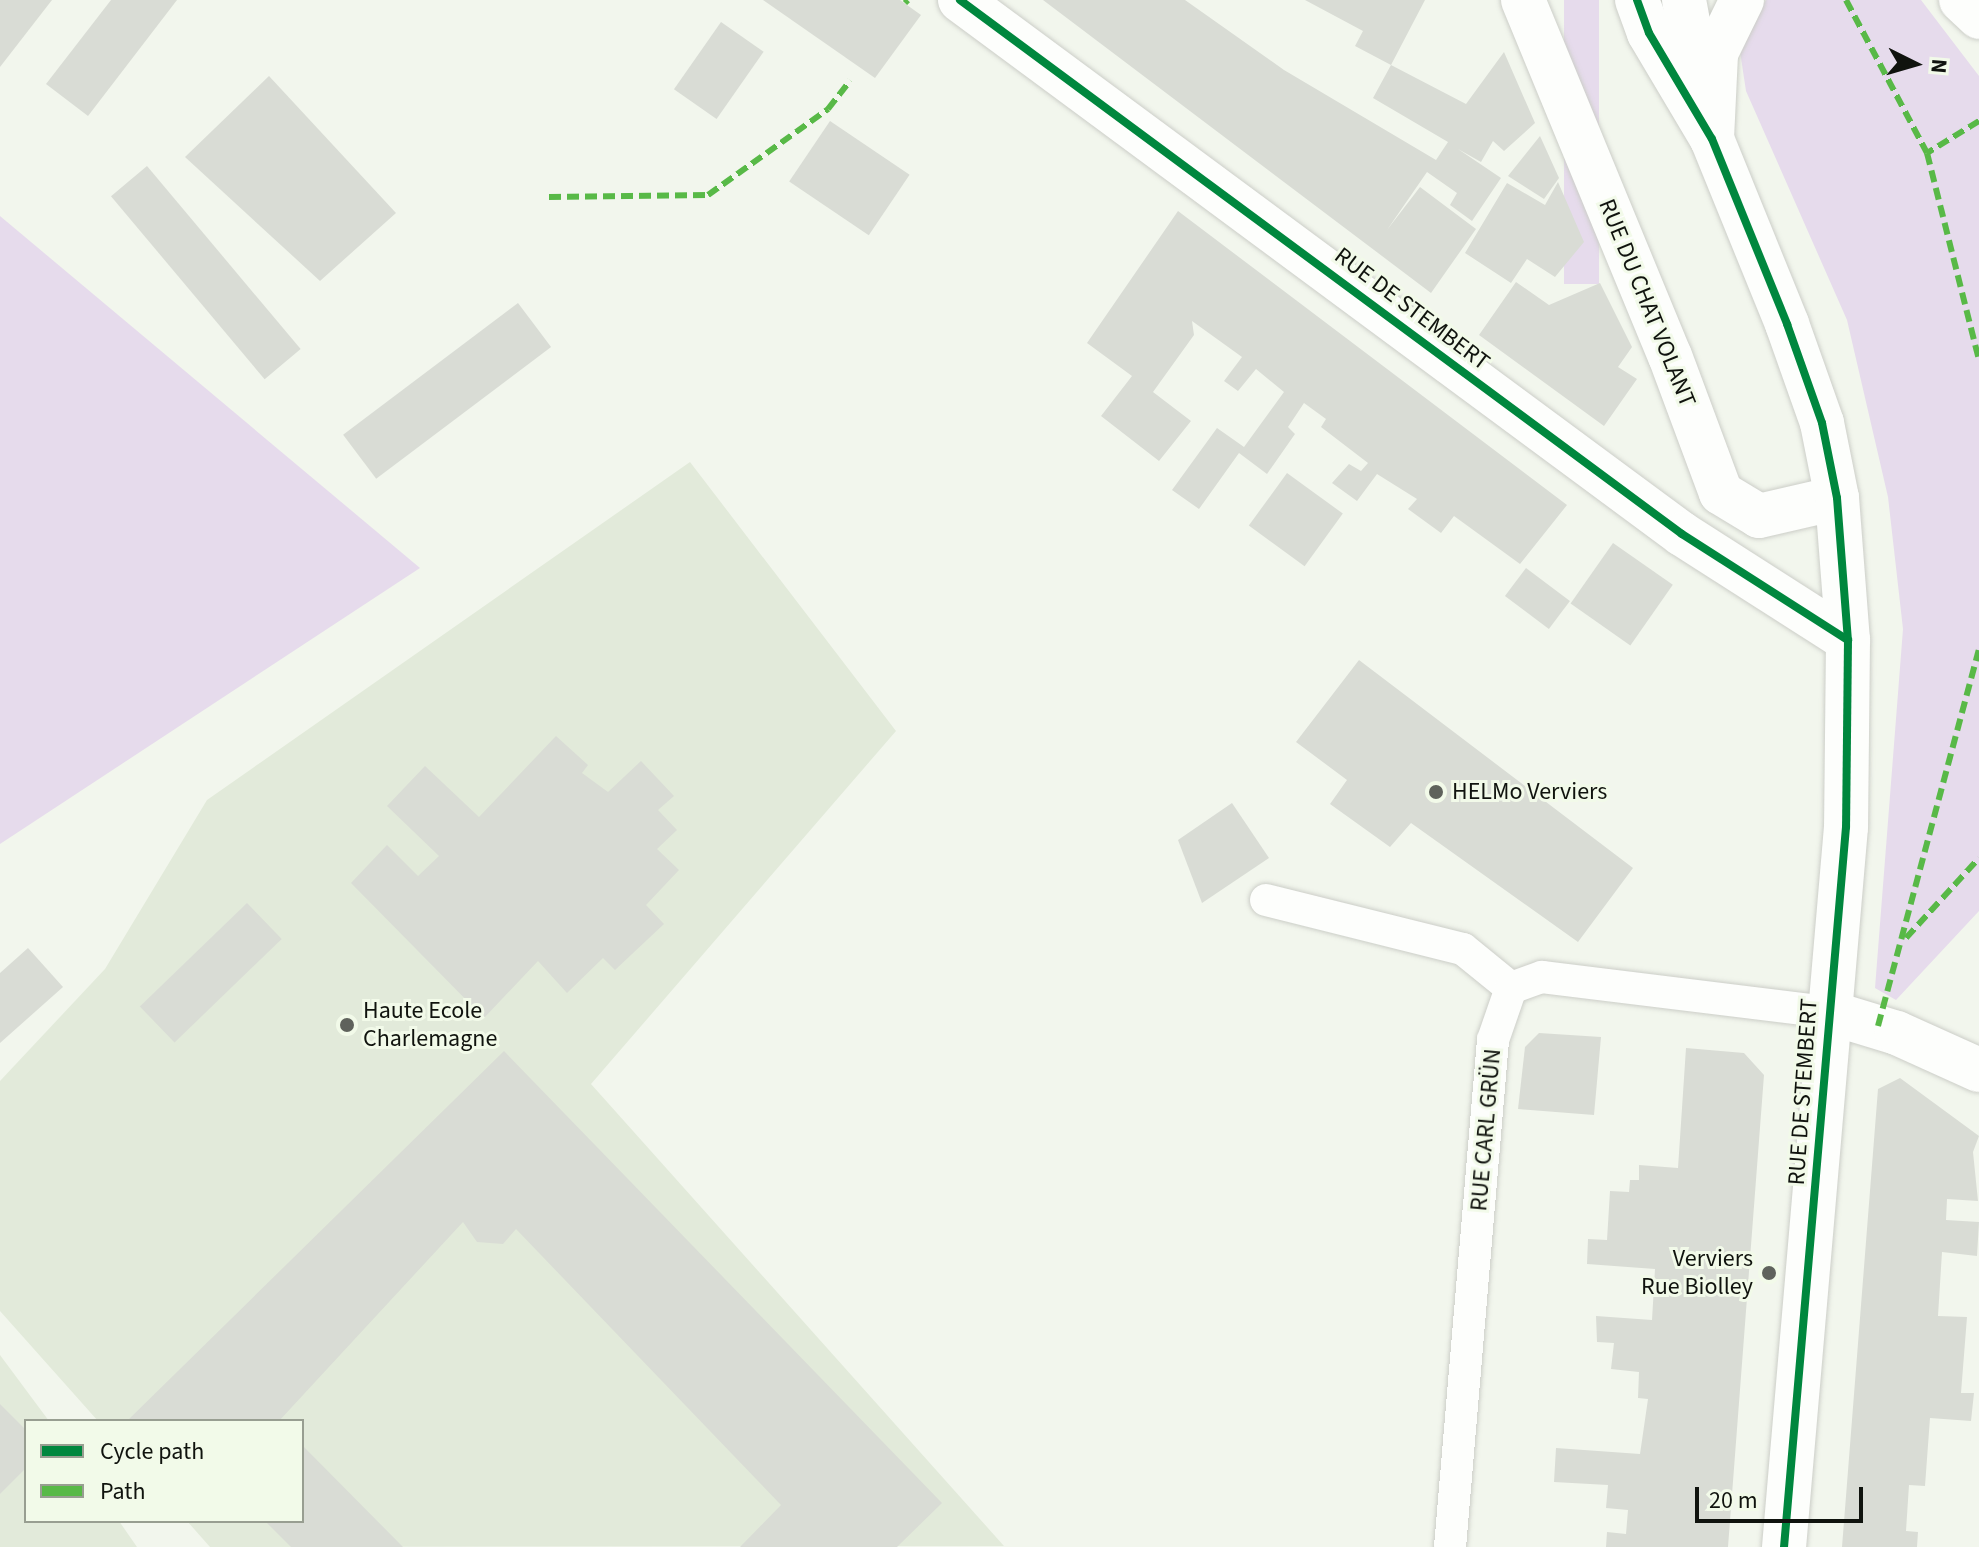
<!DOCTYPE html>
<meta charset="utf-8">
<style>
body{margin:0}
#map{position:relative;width:1979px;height:1547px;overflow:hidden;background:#f2f6ed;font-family:"Source Sans 3",sans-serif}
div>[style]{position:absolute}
.built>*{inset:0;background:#e2eada}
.green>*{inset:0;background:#e6dbec;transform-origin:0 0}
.building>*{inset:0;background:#d9dcd5;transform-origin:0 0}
.roads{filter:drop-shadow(0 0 2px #cccec8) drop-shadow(0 0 2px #cccec8)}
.service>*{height:32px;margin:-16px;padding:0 16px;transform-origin:16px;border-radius:16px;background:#fdfefc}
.minor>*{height:44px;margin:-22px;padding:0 22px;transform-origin:22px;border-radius:22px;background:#fdfefc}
.tertiary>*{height:44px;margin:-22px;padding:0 22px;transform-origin:22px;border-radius:22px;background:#fdfefc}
.primary>*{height:44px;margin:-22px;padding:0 22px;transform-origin:22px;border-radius:22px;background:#fdfefc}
.quiet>*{height:6px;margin-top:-3px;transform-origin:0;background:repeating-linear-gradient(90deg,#58b947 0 12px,transparent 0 18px)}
.cycleway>*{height:8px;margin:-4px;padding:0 4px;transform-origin:4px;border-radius:4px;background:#00873e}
.dots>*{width:22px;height:22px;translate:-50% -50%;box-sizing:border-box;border:4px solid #f2fae9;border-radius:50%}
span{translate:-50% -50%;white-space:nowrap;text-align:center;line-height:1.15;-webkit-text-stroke:6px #f2fae9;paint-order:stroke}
.street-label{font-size:24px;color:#10130e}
.poi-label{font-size:24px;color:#10130e}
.left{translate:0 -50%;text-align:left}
.right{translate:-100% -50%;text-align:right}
.legend{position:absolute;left:24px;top:1419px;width:280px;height:104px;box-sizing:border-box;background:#f2fae9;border:2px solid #989e91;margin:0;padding:10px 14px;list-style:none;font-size:24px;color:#10130e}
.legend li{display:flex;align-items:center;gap:16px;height:40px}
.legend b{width:40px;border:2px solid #989e91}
.north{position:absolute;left:1875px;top:24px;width:80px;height:80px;-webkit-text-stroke:6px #f2fae9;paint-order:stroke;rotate:95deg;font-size:22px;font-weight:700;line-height:32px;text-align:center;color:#10130e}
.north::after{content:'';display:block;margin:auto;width:28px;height:36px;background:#10130e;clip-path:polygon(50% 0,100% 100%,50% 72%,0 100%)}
.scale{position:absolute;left:1695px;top:1487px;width:168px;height:36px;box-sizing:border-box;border:4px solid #10130e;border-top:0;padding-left:10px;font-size:24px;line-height:28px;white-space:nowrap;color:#10130e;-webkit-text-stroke:6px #f2fae9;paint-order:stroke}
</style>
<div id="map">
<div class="built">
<div style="clip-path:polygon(690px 462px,896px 731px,591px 1084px,1004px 1546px,210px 1547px,187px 1521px,302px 1521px,302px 1421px,98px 1421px,0 1311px,0 1081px,105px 969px,207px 800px)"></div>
<div style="clip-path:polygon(0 1355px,49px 1421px,26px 1421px,26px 1521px,119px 1521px,137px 1547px,0 1547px)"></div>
</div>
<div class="green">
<div style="left:1564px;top:0;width:35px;height:284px"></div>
<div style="clip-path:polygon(1766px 0,1921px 0,1979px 76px,1979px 911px,1896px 1000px,1875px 988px,1903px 629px,1888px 497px,1847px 320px,1746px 91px,1739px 45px)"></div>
<div style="clip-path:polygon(0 216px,420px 568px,0 844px)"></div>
</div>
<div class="building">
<div style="clip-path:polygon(0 0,52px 0,0 67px)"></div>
<div style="clip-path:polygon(111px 0,177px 0,88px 116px,46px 84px)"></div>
<div style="clip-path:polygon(763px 0,900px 0,921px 15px,875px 78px)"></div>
<div style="clip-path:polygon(1043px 0,1185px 0,1284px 70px,1436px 160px,1448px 142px,1373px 98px,1391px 65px,1466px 104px,1504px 52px,1535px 123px,1504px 151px,1493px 141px,1481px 162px,1458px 149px,1501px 178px,1472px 221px,1450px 205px,1457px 193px,1427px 172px,1387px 230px,1420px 187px,1476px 229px,1431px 293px)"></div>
<div style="clip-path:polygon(1305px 0,1425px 0,1391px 65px,1355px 46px,1363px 31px)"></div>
<div style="left:721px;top:22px;width:52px;height:82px;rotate:35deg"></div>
<div style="clip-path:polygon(269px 76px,396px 213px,320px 281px,185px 157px)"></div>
<div style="left:830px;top:121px;width:96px;height:73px;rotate:34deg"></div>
<div style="clip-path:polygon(1540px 136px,1559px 178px,1544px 199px,1508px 176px)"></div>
<div style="left:147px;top:166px;width:239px;height:47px;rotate:50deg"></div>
<div style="clip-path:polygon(1558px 182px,1584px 242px,1555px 277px,1527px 259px,1511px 283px,1465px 253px,1507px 183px,1545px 205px)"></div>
<div style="clip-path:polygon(1178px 211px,1567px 505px,1520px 564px,1454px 516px,1441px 533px,1408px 509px,1417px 499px,1377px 474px,1357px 501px,1332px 483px,1349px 464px,1361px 471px,1368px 463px,1321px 427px,1326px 419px,1304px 403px,1288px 427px,1295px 434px,1267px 474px,1239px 453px,1199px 509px,1172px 490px,1217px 428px,1244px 447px,1284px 392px,1256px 369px,1238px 391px,1224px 381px,1242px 357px,1192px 321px,1194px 335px,1153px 392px,1191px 421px,1159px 461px,1101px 416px,1132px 376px,1087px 343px)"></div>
<div style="clip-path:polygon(1516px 282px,1549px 305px,1600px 283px,1632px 347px,1618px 367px,1637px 379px,1604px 426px,1479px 335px)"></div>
<div style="left:518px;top:303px;width:55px;height:219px;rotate:53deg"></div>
<div style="left:1287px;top:473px;width:69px;height:65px;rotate:36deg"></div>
<div style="left:1613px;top:543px;width:73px;height:74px;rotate:35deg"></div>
<div style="left:1526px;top:568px;width:55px;height:35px;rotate:37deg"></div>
<div style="clip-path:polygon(1359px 660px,1633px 868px,1578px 942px,1411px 823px,1390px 847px,1330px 804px,1347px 780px,1296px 742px)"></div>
<div style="clip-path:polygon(556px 736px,588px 765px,582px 773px,608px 792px,641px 761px,674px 796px,658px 810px,677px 830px,657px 849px,679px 870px,646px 905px,664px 924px,615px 970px,603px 958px,567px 993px,538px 961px,484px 1018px,351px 883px,387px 845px,418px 876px,439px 856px,387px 806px,425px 766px,479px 817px)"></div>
<div style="clip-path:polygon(1232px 803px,1269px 858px,1202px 903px,1178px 840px)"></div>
<div style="left:247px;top:903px;width:50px;height:149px;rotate:46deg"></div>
<div style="clip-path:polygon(28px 948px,63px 987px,0 1043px,0 973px)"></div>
<div style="clip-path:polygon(1539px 1033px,1601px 1037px,1594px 1115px,1518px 1109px,1525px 1047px)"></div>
<div style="clip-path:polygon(1686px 1048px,1744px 1053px,1764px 1075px,1728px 1547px,1606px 1547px,1607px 1532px,1626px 1534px,1628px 1510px,1606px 1508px,1608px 1485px,1554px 1482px,1556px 1448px,1640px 1454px,1648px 1399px,1638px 1398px,1639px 1372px,1611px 1369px,1614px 1343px,1597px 1342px,1596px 1316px,1652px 1320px,1655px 1269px,1587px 1264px,1588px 1239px,1607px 1240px,1610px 1191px,1629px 1192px,1630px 1180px,1639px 1180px,1639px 1165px,1678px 1168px)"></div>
<div style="clip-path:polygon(504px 1051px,942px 1503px,897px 1547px,740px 1547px,781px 1505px,516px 1229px,503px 1244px,477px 1242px,463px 1222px,279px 1421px,127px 1421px)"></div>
<div style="clip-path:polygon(1900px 1078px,1979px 1136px,1973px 1152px,1978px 1201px,1947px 1199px,1946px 1220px,1979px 1222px,1977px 1256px,1942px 1252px,1938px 1316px,1967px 1317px,1961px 1393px,1974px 1393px,1971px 1421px,1930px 1418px,1925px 1486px,1909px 1485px,1906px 1531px,1918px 1532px,1917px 1547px,1842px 1547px,1878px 1089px)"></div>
<div style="clip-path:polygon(0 1404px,26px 1430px,26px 1468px,0 1494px)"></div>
<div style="clip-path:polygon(302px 1445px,403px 1547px,291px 1547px,265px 1521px,302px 1521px)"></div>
</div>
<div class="roads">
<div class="service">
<div style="left:1266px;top:900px;width:203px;rotate:14deg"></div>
<div style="left:1463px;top:949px;width:62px;rotate:39.1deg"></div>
<div style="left:1450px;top:1547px;width:509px;rotate:-85.15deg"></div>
<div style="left:1493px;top:1040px;width:55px;rotate:-70.9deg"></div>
<div style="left:1511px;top:988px;width:33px;rotate:-20deg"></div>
<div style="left:1542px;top:977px;width:288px;rotate:7deg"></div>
</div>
<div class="minor">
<div style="left:960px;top:0;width:898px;rotate:36.49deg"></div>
<div style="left:1682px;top:534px;width:197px;rotate:32.6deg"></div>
<div style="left:1523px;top:0;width:385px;rotate:67.6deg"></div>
<div style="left:1670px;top:356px;width:146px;rotate:69.6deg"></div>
<div style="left:1721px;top:493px;width:44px;rotate:31.2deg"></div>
<div style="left:1759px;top:516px;width:80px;rotate:-13deg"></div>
<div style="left:1828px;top:1012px;width:72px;rotate:16.9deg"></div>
<div style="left:1897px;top:1033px;width:90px;rotate:24.3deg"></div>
</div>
<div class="tertiary">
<div style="left:1637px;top:0;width:35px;rotate:70deg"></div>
<div style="left:1649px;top:33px;width:123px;rotate:59.3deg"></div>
<div style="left:1712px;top:139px;width:200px;rotate:67.9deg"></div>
<div style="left:1787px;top:324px;width:105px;rotate:70.5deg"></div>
<div style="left:1822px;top:423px;width:76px;rotate:78.7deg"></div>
<div style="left:1837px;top:498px;width:142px;rotate:85.6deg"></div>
<div style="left:1848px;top:640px;width:187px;rotate:90.6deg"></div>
<div style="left:1846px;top:827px;width:723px;rotate:94.92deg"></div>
<div style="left:1684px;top:0;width:99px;rotate:79.5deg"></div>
<div style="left:1712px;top:139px;width:86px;rotate:-87.3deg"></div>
<div style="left:1716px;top:53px;width:59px;rotate:-63.9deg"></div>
</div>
<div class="primary">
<div style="left:1961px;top:0;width:25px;rotate:43deg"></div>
</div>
</div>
<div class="quiet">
<div style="left:1846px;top:0;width:173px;rotate:62.1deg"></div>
<div style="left:905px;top:3px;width:4px;rotate:-45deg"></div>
<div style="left:1979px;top:121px;width:61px;rotate:148.4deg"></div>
<div style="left:1927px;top:153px;width:213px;rotate:75.9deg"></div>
<div style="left:549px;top:197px;width:159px;rotate:-0.7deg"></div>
<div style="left:708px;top:195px;width:148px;rotate:-35.6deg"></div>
<div style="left:828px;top:109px;width:36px;rotate:-52deg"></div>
<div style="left:1906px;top:938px;width:108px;rotate:-47.6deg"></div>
<div style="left:1878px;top:1026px;width:389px;rotate:-75deg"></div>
</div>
<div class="cycleway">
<div style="left:960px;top:0;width:898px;rotate:36.49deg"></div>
<div style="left:1682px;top:534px;width:197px;rotate:32.6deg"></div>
<div style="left:1637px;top:0;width:35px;rotate:70deg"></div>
<div style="left:1649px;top:33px;width:123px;rotate:59.3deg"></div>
<div style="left:1712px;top:139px;width:200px;rotate:67.9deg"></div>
<div style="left:1787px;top:324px;width:105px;rotate:70.5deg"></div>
<div style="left:1822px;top:423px;width:76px;rotate:78.7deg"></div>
<div style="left:1837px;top:498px;width:142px;rotate:85.6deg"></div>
<div style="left:1848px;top:640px;width:187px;rotate:90.6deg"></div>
<div style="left:1846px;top:827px;width:723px;rotate:94.92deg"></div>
</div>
<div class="dots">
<div style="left:1436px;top:792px;background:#5f625c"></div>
<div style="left:347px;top:1025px;background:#5f625c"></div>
<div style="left:1769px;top:1273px;background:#5f625c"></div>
</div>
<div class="street-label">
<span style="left:1647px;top:303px;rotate:68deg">RUE DU CHAT VOLANT</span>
<span style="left:1412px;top:309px;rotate:37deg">RUE DE STEMBERT</span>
<span style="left:1803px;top:1092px;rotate:-86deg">RUE DE STEMBERT</span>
<span style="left:1486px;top:1130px;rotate:-85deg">RUE CARL GRÜN</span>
</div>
<div class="poi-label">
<span class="left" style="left:1452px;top:792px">HELMo Verviers</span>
<span class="left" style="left:363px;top:1025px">Haute Ecole<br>Charlemagne</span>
<span class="right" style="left:1753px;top:1273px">Verviers<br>Rue Biolley</span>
</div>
<ul class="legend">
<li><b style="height:10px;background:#00873e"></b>Cycle path</li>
<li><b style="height:10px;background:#58b947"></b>Path</li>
</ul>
<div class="north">N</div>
<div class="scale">20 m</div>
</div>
